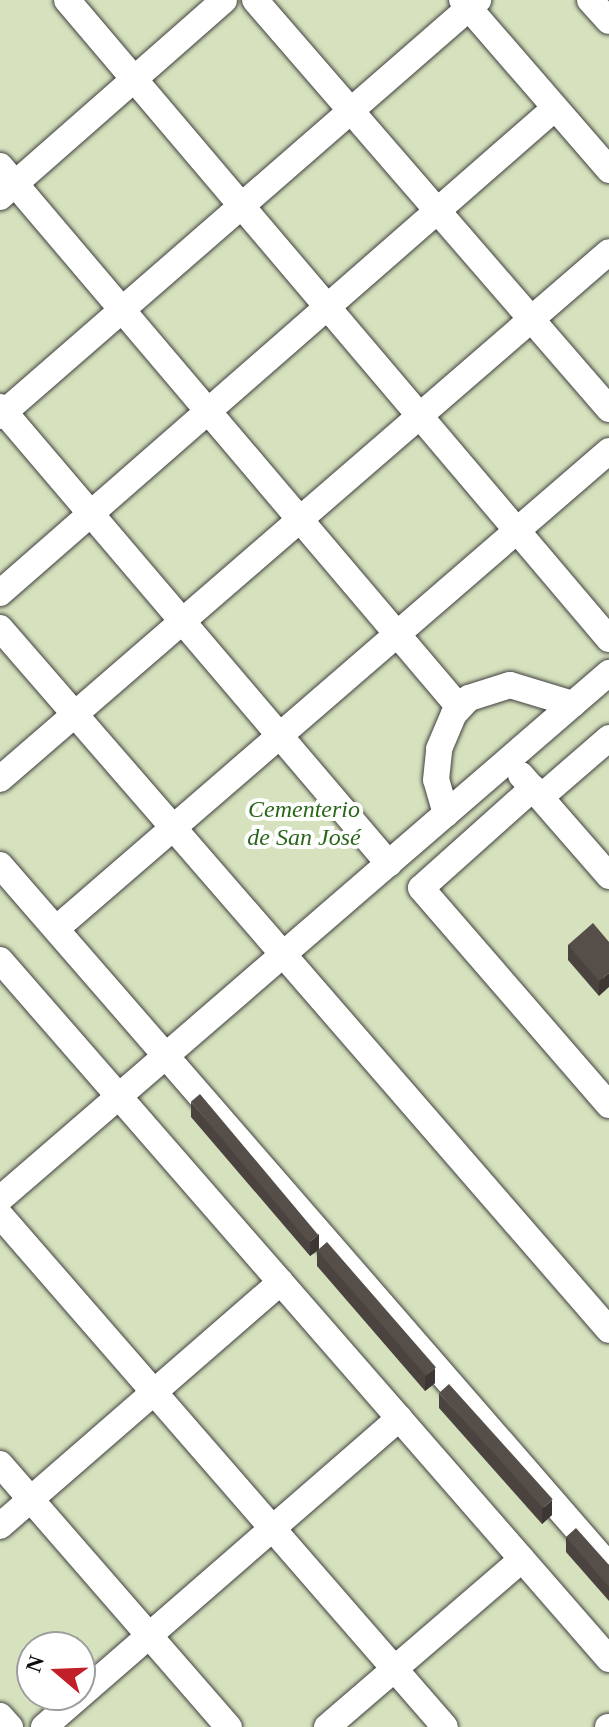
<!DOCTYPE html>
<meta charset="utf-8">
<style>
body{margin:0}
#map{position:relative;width:609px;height:1727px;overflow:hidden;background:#fffbec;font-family:"Times New Roman",serif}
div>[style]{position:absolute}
.cemetery>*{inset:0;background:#d6e2bd}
.roads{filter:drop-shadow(0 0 2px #404040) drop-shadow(0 0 2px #404040)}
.minor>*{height:26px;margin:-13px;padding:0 13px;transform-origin:13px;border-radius:13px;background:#fff}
.wall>*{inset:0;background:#4a433f}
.shaded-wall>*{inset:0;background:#3c3733}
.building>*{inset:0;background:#564e49;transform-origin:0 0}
span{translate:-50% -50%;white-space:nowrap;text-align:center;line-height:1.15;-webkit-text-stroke:8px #fff;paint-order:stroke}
.park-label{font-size:24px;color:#2b671a;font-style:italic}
.north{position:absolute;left:16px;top:1631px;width:80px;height:80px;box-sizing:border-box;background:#fff;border:2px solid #9e9e9e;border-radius:50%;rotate:289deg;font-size:22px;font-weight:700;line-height:32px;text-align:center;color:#0d0d0d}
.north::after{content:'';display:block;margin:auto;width:28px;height:36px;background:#c31f28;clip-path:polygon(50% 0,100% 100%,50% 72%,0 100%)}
</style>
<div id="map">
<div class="cemetery">
<div style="clip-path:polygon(evenodd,0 0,609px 0,609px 1727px,0 1727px,0 0,32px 1647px,80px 1647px,80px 1695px,32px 1695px,32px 1647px)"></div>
</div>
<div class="roads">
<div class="minor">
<div style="left:67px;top:0;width:838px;rotate:49.7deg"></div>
<div style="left:255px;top:0;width:541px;rotate:49.12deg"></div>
<div style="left:462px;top:0;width:225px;rotate:49.1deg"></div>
<div style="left:590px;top:0;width:28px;rotate:48deg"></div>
<div style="left:0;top:166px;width:709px;rotate:49.69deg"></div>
<div style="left:0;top:197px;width:298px;rotate:-41.3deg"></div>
<div style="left:0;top:407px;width:600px;rotate:49.6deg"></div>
<div style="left:0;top:416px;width:634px;rotate:-41.03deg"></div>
<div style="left:0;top:593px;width:737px;rotate:-41.15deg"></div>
<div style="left:0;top:628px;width:929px;rotate:49.06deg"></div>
<div style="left:521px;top:775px;width:134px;rotate:48.9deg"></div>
<div style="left:0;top:779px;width:805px;rotate:-40.87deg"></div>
<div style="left:533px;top:788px;width:150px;rotate:138.2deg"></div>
<div style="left:421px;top:888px;width:287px;rotate:49.1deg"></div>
<div style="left:541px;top:797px;width:90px;rotate:-40.9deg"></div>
<div style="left:446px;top:814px;width:35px;rotate:-106deg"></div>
<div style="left:436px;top:780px;width:31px;rotate:-84deg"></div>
<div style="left:439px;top:749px;width:38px;rotate:-67deg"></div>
<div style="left:454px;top:714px;width:22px;rotate:-47deg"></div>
<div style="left:469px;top:698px;width:43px;rotate:-17.6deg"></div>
<div style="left:510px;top:685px;width:66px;rotate:16.8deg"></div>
<div style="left:0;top:865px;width:929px;rotate:49.02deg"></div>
<div style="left:56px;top:929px;width:731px;rotate:-40.84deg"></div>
<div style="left:0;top:960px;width:927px;rotate:48.94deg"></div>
<div style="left:0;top:1199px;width:805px;rotate:-40.82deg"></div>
<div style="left:0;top:1215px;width:678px;rotate:49deg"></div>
<div style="left:0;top:1464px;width:349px;rotate:49deg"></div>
<div style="left:0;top:1526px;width:372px;rotate:-41deg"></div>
<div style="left:0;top:1716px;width:15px;rotate:48deg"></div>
<div style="left:44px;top:1727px;width:471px;rotate:-41deg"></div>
<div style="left:327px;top:1727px;width:257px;rotate:-40.7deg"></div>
<div style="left:608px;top:1727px;width:1px"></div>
</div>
</div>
<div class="wall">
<div style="clip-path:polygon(609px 942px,599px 996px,568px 960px,568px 945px)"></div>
<div style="clip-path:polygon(191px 1102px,435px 1383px,425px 1391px,317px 1266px,317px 1251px,310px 1256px,191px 1117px)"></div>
<div style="clip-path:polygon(439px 1393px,552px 1515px,542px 1524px,439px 1408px)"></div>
<div style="clip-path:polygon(566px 1537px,609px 1565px,609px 1601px,566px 1552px)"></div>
</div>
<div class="shaded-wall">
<div style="clip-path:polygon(609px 973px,609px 987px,599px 996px,599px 981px)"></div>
<div style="clip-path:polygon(319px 1234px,319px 1249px,310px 1256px,310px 1242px)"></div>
<div style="clip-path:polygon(435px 1368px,435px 1383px,425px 1391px,425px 1376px)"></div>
<div style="clip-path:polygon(552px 1500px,552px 1515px,542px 1524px,542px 1509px)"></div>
</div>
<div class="building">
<div style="clip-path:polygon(593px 923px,609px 942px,609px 973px,599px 981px,568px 945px)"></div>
<div style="left:200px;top:1094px;width:184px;height:12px;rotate:50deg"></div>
<div style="left:327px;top:1242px;width:166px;height:13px;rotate:49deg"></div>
<div style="left:449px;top:1384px;width:155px;height:13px;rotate:48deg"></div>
<div style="clip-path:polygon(576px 1528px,609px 1565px,609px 1587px,566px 1537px)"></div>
</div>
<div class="park-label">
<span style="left:304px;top:824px">Cementerio<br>de San José</span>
</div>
<div class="north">N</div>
</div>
